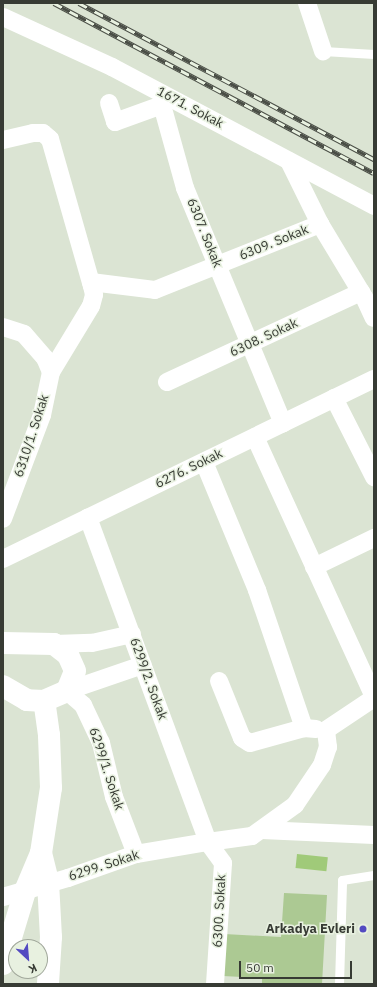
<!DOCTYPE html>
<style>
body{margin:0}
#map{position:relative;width:377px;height:987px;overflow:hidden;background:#dbe4d3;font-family:"IBM Plex Sans",sans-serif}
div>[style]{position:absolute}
.green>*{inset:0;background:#acc993}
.water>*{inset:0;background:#a0ca79;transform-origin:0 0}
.service>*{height:9px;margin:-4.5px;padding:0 4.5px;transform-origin:4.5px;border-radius:4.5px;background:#fff}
.minor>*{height:18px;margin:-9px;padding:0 9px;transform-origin:9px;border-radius:9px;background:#fff}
.secondary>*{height:22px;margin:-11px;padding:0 11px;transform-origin:11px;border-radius:11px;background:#fff}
.rail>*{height:4.5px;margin-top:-2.25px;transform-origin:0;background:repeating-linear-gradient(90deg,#e8f1e0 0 9px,#4a4e46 0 18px);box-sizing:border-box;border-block:1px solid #4a4e46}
.dots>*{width:11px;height:11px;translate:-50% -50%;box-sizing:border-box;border:2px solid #e8f1e0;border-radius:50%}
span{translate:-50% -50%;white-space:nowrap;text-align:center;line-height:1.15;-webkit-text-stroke:3px #e8f1e0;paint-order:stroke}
.street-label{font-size:13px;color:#373b34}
.poi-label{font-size:13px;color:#373b34;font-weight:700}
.right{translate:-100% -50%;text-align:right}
.frame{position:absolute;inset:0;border:4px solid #373b34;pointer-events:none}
.north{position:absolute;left:8px;top:939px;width:40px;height:40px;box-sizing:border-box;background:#e8f1e0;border:1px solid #a1a89b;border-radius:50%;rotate:154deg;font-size:11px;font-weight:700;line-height:16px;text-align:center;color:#373b34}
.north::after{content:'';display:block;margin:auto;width:14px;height:18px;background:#534ac1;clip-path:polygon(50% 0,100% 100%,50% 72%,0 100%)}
.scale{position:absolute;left:239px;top:961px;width:113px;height:18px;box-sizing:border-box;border:2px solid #373b34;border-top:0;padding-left:5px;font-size:12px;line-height:14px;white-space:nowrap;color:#373b34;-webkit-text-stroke:3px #e8f1e0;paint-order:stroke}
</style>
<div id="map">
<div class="green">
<div style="clip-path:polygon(284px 893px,327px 895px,322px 984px,262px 984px,262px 978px,223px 976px,224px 934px,281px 937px)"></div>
</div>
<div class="water">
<div style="left:297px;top:854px;width:31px;height:14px;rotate:6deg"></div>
</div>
<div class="service">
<div style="left:323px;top:51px;width:51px;rotate:3.4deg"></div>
<div style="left:339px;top:984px;width:104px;rotate:-88.3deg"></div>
<div style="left:342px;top:880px;width:32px;rotate:-9deg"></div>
</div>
<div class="minor">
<div style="left:307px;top:3px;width:51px;rotate:71.6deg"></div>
<div style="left:3px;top:17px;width:120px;rotate:24.6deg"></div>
<div style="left:112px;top:67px;width:297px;rotate:27.9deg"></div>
<div style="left:109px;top:103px;width:20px;rotate:72deg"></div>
<div style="left:115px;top:122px;width:50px;rotate:-19.9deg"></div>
<div style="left:162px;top:105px;width:86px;rotate:74.5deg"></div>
<div style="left:185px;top:188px;width:255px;rotate:67.4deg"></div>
<div style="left:3px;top:140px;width:31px;rotate:-13deg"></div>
<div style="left:33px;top:133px;width:10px"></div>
<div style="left:43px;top:133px;width:9px;rotate:41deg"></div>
<div style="left:50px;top:139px;width:153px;rotate:74.1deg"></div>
<div style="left:92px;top:286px;width:9px;rotate:77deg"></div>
<div style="left:94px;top:295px;width:11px;rotate:105deg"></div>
<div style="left:91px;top:306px;width:77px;rotate:121.2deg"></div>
<div style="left:289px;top:161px;width:70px;rotate:63.8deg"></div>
<div style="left:320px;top:224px;width:85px;rotate:58.9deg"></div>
<div style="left:364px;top:297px;width:23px;rotate:65deg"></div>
<div style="left:91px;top:282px;width:64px;rotate:7.1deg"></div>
<div style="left:155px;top:290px;width:178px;rotate:-21.8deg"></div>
<div style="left:3px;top:327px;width:22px;rotate:18deg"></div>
<div style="left:24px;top:334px;width:32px;rotate:49deg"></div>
<div style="left:45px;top:358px;width:15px;rotate:67deg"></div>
<div style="left:51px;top:372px;width:44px;rotate:101.8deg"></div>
<div style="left:42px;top:415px;width:111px;rotate:110.6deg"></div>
<div style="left:167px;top:382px;width:214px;rotate:-24.9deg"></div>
<div style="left:334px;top:398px;width:89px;rotate:63.1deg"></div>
<div style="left:255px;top:437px;width:286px;rotate:65.4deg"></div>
<div style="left:204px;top:462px;width:139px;rotate:67.5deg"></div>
<div style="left:257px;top:590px;width:146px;rotate:71.2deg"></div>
<div style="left:3px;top:559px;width:412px;rotate:-25.9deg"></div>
<div style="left:314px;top:567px;width:67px;rotate:-25.8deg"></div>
<div style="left:54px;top:644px;width:38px;rotate:-2deg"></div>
<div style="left:92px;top:643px;width:41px;rotate:-12.7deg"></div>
<div style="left:219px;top:681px;width:61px;rotate:68deg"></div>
<div style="left:242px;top:738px;width:9px;rotate:32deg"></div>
<div style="left:250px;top:743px;width:56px;rotate:-15.5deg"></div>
<div style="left:304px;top:728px;width:12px;rotate:5deg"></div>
<div style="left:262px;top:830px;width:112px;rotate:2.6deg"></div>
<div style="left:136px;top:854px;width:61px;rotate:-111.1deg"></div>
<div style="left:114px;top:797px;width:56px;rotate:-103.5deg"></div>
<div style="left:101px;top:743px;width:42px;rotate:-115.3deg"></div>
<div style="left:83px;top:705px;width:21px;rotate:-139deg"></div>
<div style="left:67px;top:691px;width:80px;rotate:-18.9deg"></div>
<div style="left:3px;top:897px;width:68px;rotate:-16.3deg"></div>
<div style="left:68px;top:878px;width:72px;rotate:-19.4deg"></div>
<div style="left:136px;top:854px;width:73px;rotate:-9.5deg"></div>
<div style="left:208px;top:842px;width:346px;rotate:-110.3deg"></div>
<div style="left:215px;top:984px;width:121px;rotate:-86.2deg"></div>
<div style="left:223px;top:863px;width:26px;rotate:-126deg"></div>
<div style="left:208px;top:842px;width:44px;rotate:-7.8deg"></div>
<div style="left:252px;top:836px;width:53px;rotate:-35.8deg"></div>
<div style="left:295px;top:805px;width:48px;rotate:-56deg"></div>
<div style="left:322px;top:765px;width:19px;rotate:-72deg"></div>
<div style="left:328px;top:747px;width:17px;rotate:-97deg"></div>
<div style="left:326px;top:730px;width:58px;rotate:-33.7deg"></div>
</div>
<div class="secondary">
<div style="left:3px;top:643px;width:51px;rotate:1.1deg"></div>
<div style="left:54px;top:644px;width:18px;rotate:38deg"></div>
<div style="left:68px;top:655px;width:17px;rotate:66deg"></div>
<div style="left:75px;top:671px;width:22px;rotate:112deg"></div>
<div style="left:67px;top:691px;width:25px;rotate:157deg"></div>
<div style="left:44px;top:701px;width:17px;rotate:-177deg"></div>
<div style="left:27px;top:700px;width:28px;rotate:-150deg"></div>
<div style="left:41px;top:853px;width:30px;rotate:76deg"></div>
<div style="left:48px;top:882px;width:55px;rotate:86.9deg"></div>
<div style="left:51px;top:937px;width:47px;rotate:93.7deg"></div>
<div style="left:3px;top:964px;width:76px;rotate:-73.2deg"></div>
<div style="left:25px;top:891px;width:41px;rotate:-67.2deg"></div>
<div style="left:41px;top:853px;width:66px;rotate:-81.3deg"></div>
<div style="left:51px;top:788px;width:53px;rotate:-92.2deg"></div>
<div style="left:49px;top:735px;width:34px;rotate:-98deg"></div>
</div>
<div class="rail">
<div style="left:54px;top:3px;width:362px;rotate:28deg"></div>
<div style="left:79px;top:3px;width:334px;rotate:27.9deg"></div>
</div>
<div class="dots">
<div style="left:363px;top:929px;background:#534ac1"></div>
</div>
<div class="street-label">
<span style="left:190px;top:108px;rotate:28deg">1671. Sokak</span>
<span style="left:204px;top:233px;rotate:68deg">6307. Sokak</span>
<span style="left:274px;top:243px;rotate:-22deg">6309. Sokak</span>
<span style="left:264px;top:338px;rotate:-25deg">6308. Sokak</span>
<span style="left:32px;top:436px;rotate:-72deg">6310/1. Sokak</span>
<span style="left:189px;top:469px;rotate:-26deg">6276. Sokak</span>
<span style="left:148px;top:679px;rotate:70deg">6299/2. Sokak</span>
<span style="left:106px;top:769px;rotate:72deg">6299/1. Sokak</span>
<span style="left:104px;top:866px;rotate:-18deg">6299. Sokak</span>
<span style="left:220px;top:911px;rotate:-87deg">6300. Sokak</span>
</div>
<div class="poi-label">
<span class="right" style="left:355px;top:929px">Arkadya Evleri</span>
</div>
<div class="frame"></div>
<div class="north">K</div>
<div class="scale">50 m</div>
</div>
